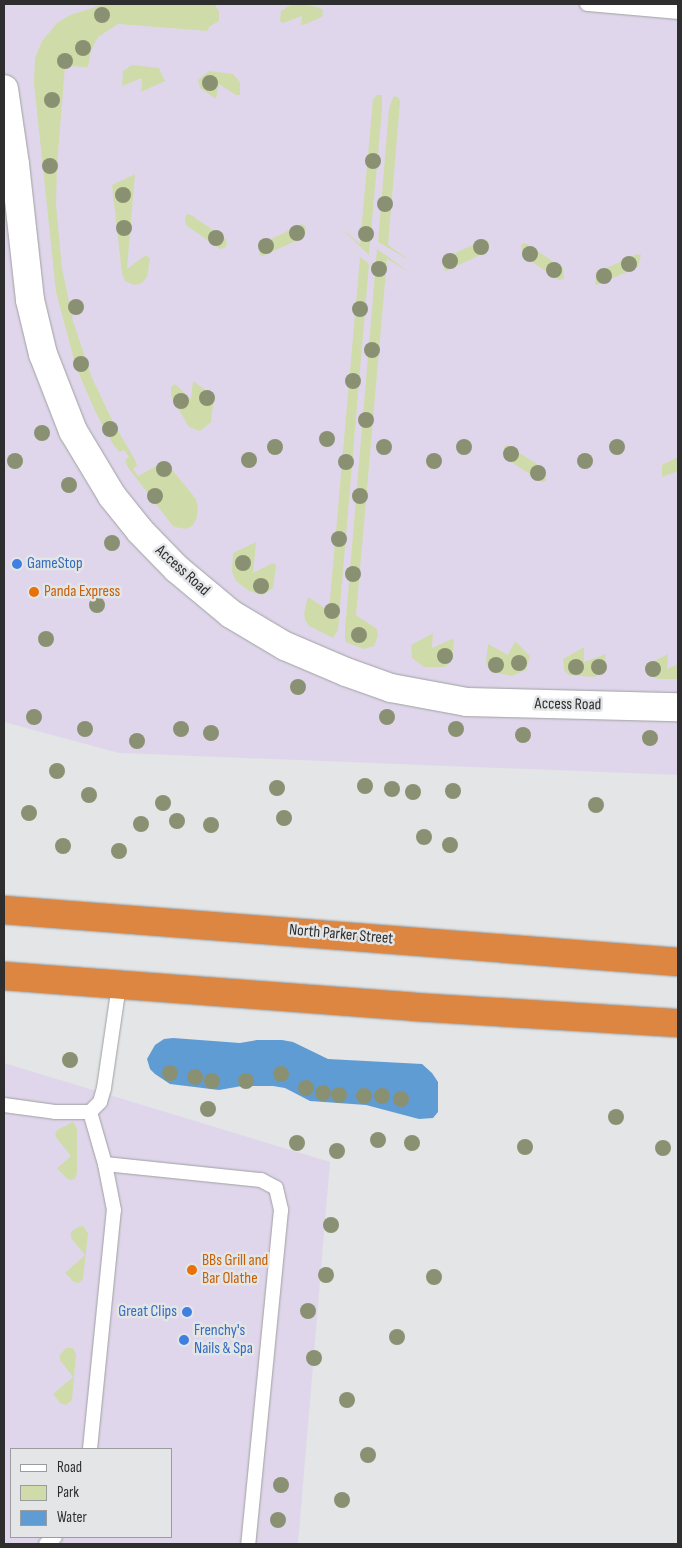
<!DOCTYPE html>
<style>
body{margin:0}
#map{position:relative;width:682px;height:1548px;overflow:hidden;background:#e3e5e6;font-family:"Sofia Sans Condensed",sans-serif}
div>[style]{position:absolute}
.commercial>*{inset:0;background:#e0d6eb}
.green>*{inset:0;background:#cfdcaa}
.water>*{inset:0;background:#609cd4}
.roads{filter:drop-shadow(0 0 1px #9fa0a2) drop-shadow(0 0 1px #9fa0a2)}
.lane>*{height:14px;margin:-7px;padding:0 7px;transform-origin:7px;border-radius:7px;background:#fff}
.street>*{height:28px;margin:-14px;padding:0 14px;transform-origin:14px;border-radius:14px;background:#fff}
.highway>*{height:28px;margin:-14px;padding:0 14px;transform-origin:14px;border-radius:14px;background:#dd8641}
.trees>*{width:16px;height:16px;margin:-8px;border-radius:50%;background:#8a9172}
.dots>*{width:14px;height:14px;translate:-50% -50%;box-sizing:border-box;border:2px solid #e3e5e6;border-radius:50%}
span{translate:-50% -50%;white-space:nowrap;text-align:center;line-height:1.15;-webkit-text-stroke:5px #e3e5e6;paint-order:stroke}
.shop-label{font-size:16px;color:#366cbe}
.left{translate:0 -50%;text-align:left}
.right{translate:-100% -50%;text-align:right}
.street-label{font-size:16px;color:#2e2e2f}
.food-label{font-size:16px;color:#c56008}
.frame{position:absolute;inset:0;border:5px solid #2e2e2f;pointer-events:none}
.legend{position:absolute;left:10px;top:1448px;width:162px;height:90px;box-sizing:border-box;background:#e3e5e6;border:1px solid #9b9c9d;margin:0;padding:6px 9px;list-style:none;font-size:15px;color:#2e2e2f}
.legend li{display:flex;align-items:center;gap:10px;height:25px}
.legend b{width:25px;border:1px solid #9b9c9d}
</style>
<div id="map">
<div class="commercial">
<div style="clip-path:polygon(4px 4px,678px 4px,678px 775px,119px 753px,4px 722px)"></div>
<div style="clip-path:polygon(evenodd,4px 1063px,330px 1162px,298px 1544px,4px 1544px,4px 1063px,11px 1449px,171px 1449px,171px 1537px,11px 1537px,11px 1449px)"></div>
</div>
<div class="green">
<div style="clip-path:polygon(105px 4px,215px 4px,219px 12px,219px 21px,209px 27px,208px 31px,118px 24px,98px 37px,91px 51px,88px 67px,65px 66px,57px 166px,56px 204px,62px 268px,73px 321px,92px 378px,113px 422px,135px 460px,137px 466px,133px 469px,138px 476px,165px 461px,196px 499px,198px 509px,196px 520px,192px 526px,186px 529px,174px 527px,169px 521px,127px 466px,125px 460px,129px 457px,124px 450px,120px 452px,114px 446px,96px 413px,76px 367px,56px 292px,34px 83px,35px 58px,42px 41px,57px 23px,70px 15px)"></div>
<div style="clip-path:polygon(292px 4px,305px 4px,320px 8px,323px 10px,322px 17px,301px 26px,302px 16px,283px 23px,280px 21px,281px 11px)"></div>
<div style="clip-path:polygon(132px 65px,159px 68px,165px 81px,141px 92px,142px 78px,122px 86px,123px 71px)"></div>
<div style="clip-path:polygon(209px 71px,233px 74px,240px 82px,240px 95px,236px 95px,219px 84px,216px 99px,200px 88px,198px 80px)"></div>
<div style="clip-path:polygon(377px 95px,382px 95px,382px 109px,369px 255px,339px 226px,360px 244px,373px 99px)"></div>
<div style="clip-path:polygon(394px 96px,399px 98px,400px 102px,388px 245px,411px 261px,378px 242px,389px 108px)"></div>
<div style="clip-path:polygon(135px 174px,127px 269px,146px 255px,150px 259px,147px 277px,142px 283px,134px 285px,125px 281px,122px 274px,112px 185px)"></div>
<div style="clip-path:polygon(186px 214px,191px 215px,226px 239px,227px 244px,225px 248px,220px 249px,187px 226px,185px 222px)"></div>
<div style="clip-path:polygon(302px 224px,306px 227px,304px 237px,263px 256px,259px 254px,261px 244px)"></div>
<div style="clip-path:polygon(336px 237px,369px 264px,338px 630px,333px 638px,309px 626px,305px 620px,304px 613px,308px 597px,329px 611px,360px 257px)"></div>
<div style="clip-path:polygon(485px 239px,489px 242px,487px 252px,446px 271px,444px 270px,445px 258px)"></div>
<div style="clip-path:polygon(525px 243px,563px 268px,564px 279px,559px 280px,523px 256px,521px 245px)"></div>
<div style="clip-path:polygon(377px 249px,409px 272px,387px 259px,356px 615px,377px 629px,378px 635px,374px 646px,364px 649px,345px 642px,345px 629px)"></div>
<div style="clip-path:polygon(637px 254px,641px 255px,638px 267px,597px 285px,595px 284px,596px 273px)"></div>
<div style="clip-path:polygon(193px 381px,214px 396px,211px 422px,200px 431px,189px 427px,171px 396px,171px 387px,175px 384px,191px 399px)"></div>
<div style="clip-path:polygon(507px 445px,545px 469px,546px 481px,542px 482px,505px 458px,504px 447px)"></div>
<div style="clip-path:polygon(678px 457px,678px 471px,662px 477px,662px 465px)"></div>
<div style="clip-path:polygon(256px 542px,253px 573px,273px 563px,276px 565px,273px 588px,263px 595px,249px 591px,236px 581px,232px 572px,233px 553px)"></div>
<div style="clip-path:polygon(433px 633px,432px 648px,452px 639px,454px 640px,452px 660px,445px 667px,424px 667px,412px 658px,411px 645px)"></div>
<div style="clip-path:polygon(515px 641px,530px 656px,526px 670px,512px 676px,491px 672px,486px 663px,488px 644px,508px 655px)"></div>
<div style="clip-path:polygon(584px 647px,584px 662px,606px 654px,604px 669px,599px 675px,593px 677px,569px 675px,564px 670px,563px 659px)"></div>
<div style="clip-path:polygon(668px 654px,667px 669px,678px 664px,678px 679px,659px 679px,650px 676px,645px 668px,646px 665px)"></div>
<div style="clip-path:polygon(73px 1122px,77px 1128px,77px 1173px,75px 1179px,71px 1180px,67px 1179px,57px 1168px,71px 1156px,55px 1136px,57px 1130px)"></div>
<div style="clip-path:polygon(83px 1226px,88px 1233px,83px 1279px,79px 1283px,74px 1282px,65px 1273px,85px 1255px,71px 1238px,71px 1232px,78px 1227px)"></div>
<div style="clip-path:polygon(66px 1348px,73px 1348px,76px 1354px,72px 1400px,66px 1405px,60px 1403px,53px 1394px,73px 1377px,60px 1360px,60px 1355px)"></div>
</div>
<div class="water">
<div style="clip-path:polygon(173px 1038px,240px 1043px,257px 1040px,282px 1040px,293px 1042px,328px 1059px,422px 1064px,432px 1073px,438px 1082px,438px 1112px,433px 1118px,419px 1119px,366px 1105px,310px 1101px,285px 1088px,273px 1086px,242px 1086px,219px 1090px,170px 1084px,155px 1074px,150px 1069px,147px 1059px,155px 1045px,164px 1039px)"></div>
</div>
<div class="roads">
<div class="lane">
<div style="left:587px;top:4px;width:91px;rotate:5deg"></div>
<div style="left:4px;top:1105px;width:51px;rotate:7.8deg"></div>
<div style="left:55px;top:1112px;width:35px"></div>
<div style="left:90px;top:1112px;width:14px;rotate:-45deg"></div>
<div style="left:100px;top:1102px;width:15px;rotate:-74deg"></div>
<div style="left:104px;top:1088px;width:104px;rotate:-81.7deg"></div>
<div style="left:105px;top:1164px;width:157px;rotate:5.9deg"></div>
<div style="left:261px;top:1180px;width:17px;rotate:28deg"></div>
<div style="left:276px;top:1188px;width:23px;rotate:77deg"></div>
<div style="left:281px;top:1210px;width:336px;rotate:95.6deg"></div>
<div style="left:90px;top:1449px;width:240px;rotate:-84.3deg"></div>
<div style="left:114px;top:1210px;width:47px;rotate:-101.1deg"></div>
<div style="left:105px;top:1164px;width:54px;rotate:-106.1deg"></div>
<div style="left:46px;top:1544px;width:11px;rotate:-38deg"></div>
</div>
<div class="street">
<div style="left:4px;top:89px;width:76px;rotate:81.7deg"></div>
<div style="left:15px;top:164px;width:137px;rotate:83.7deg"></div>
<div style="left:30px;top:300px;width:56px;rotate:76.5deg"></div>
<div style="left:43px;top:354px;width:83px;rotate:68.7deg"></div>
<div style="left:73px;top:431px;width:76px;rotate:59deg"></div>
<div style="left:112px;top:496px;width:45px;rotate:51.3deg"></div>
<div style="left:140px;top:531px;width:53px;rotate:45.8deg"></div>
<div style="left:177px;top:569px;width:70px;rotate:39.8deg"></div>
<div style="left:231px;top:614px;width:63px;rotate:30.7deg"></div>
<div style="left:285px;top:646px;width:66px;rotate:23.1deg"></div>
<div style="left:346px;top:672px;width:48px;rotate:19.6deg"></div>
<div style="left:391px;top:688px;width:77px;rotate:10.4deg"></div>
<div style="left:467px;top:702px;width:211px;rotate:1.4deg"></div>
</div>
<div class="highway">
<div style="left:4px;top:910px;width:676px;rotate:4.41deg"></div>
<div style="left:4px;top:976px;width:411px;rotate:4.3deg"></div>
<div style="left:414px;top:1007px;width:264px;rotate:3.5deg"></div>
</div>
</div>
<div class="trees">
<div style="left:102px;top:15px"></div>
<div style="left:83px;top:48px"></div>
<div style="left:65px;top:61px"></div>
<div style="left:210px;top:83px"></div>
<div style="left:52px;top:100px"></div>
<div style="left:373px;top:161px"></div>
<div style="left:50px;top:166px"></div>
<div style="left:123px;top:195px"></div>
<div style="left:385px;top:204px"></div>
<div style="left:124px;top:228px"></div>
<div style="left:297px;top:233px"></div>
<div style="left:366px;top:234px"></div>
<div style="left:216px;top:238px"></div>
<div style="left:266px;top:246px"></div>
<div style="left:481px;top:247px"></div>
<div style="left:530px;top:254px"></div>
<div style="left:450px;top:261px"></div>
<div style="left:629px;top:264px"></div>
<div style="left:379px;top:269px"></div>
<div style="left:554px;top:270px"></div>
<div style="left:604px;top:276px"></div>
<div style="left:76px;top:307px"></div>
<div style="left:360px;top:309px"></div>
<div style="left:372px;top:350px"></div>
<div style="left:81px;top:364px"></div>
<div style="left:353px;top:381px"></div>
<div style="left:207px;top:398px"></div>
<div style="left:181px;top:401px"></div>
<div style="left:366px;top:420px"></div>
<div style="left:110px;top:429px"></div>
<div style="left:42px;top:433px"></div>
<div style="left:327px;top:439px"></div>
<div style="left:275px;top:447px"></div>
<div style="left:384px;top:447px"></div>
<div style="left:464px;top:447px"></div>
<div style="left:617px;top:447px"></div>
<div style="left:511px;top:454px"></div>
<div style="left:249px;top:460px"></div>
<div style="left:15px;top:461px"></div>
<div style="left:434px;top:461px"></div>
<div style="left:585px;top:461px"></div>
<div style="left:346px;top:462px"></div>
<div style="left:164px;top:469px"></div>
<div style="left:538px;top:473px"></div>
<div style="left:69px;top:485px"></div>
<div style="left:155px;top:496px"></div>
<div style="left:360px;top:496px"></div>
<div style="left:339px;top:539px"></div>
<div style="left:112px;top:543px"></div>
<div style="left:243px;top:563px"></div>
<div style="left:353px;top:574px"></div>
<div style="left:261px;top:586px"></div>
<div style="left:97px;top:605px"></div>
<div style="left:332px;top:611px"></div>
<div style="left:359px;top:635px"></div>
<div style="left:46px;top:639px"></div>
<div style="left:445px;top:656px"></div>
<div style="left:519px;top:663px"></div>
<div style="left:496px;top:665px"></div>
<div style="left:576px;top:667px"></div>
<div style="left:599px;top:667px"></div>
<div style="left:653px;top:669px"></div>
<div style="left:298px;top:687px"></div>
<div style="left:34px;top:717px"></div>
<div style="left:387px;top:717px"></div>
<div style="left:85px;top:729px"></div>
<div style="left:181px;top:729px"></div>
<div style="left:456px;top:729px"></div>
<div style="left:211px;top:733px"></div>
<div style="left:523px;top:735px"></div>
<div style="left:650px;top:738px"></div>
<div style="left:137px;top:741px"></div>
<div style="left:57px;top:771px"></div>
<div style="left:365px;top:786px"></div>
<div style="left:277px;top:788px"></div>
<div style="left:392px;top:789px"></div>
<div style="left:453px;top:791px"></div>
<div style="left:413px;top:792px"></div>
<div style="left:89px;top:795px"></div>
<div style="left:163px;top:803px"></div>
<div style="left:596px;top:805px"></div>
<div style="left:29px;top:813px"></div>
<div style="left:284px;top:818px"></div>
<div style="left:177px;top:821px"></div>
<div style="left:141px;top:824px"></div>
<div style="left:211px;top:825px"></div>
<div style="left:424px;top:837px"></div>
<div style="left:450px;top:845px"></div>
<div style="left:63px;top:846px"></div>
<div style="left:119px;top:851px"></div>
<div style="left:70px;top:1060px"></div>
<div style="left:170px;top:1073px"></div>
<div style="left:281px;top:1074px"></div>
<div style="left:195px;top:1077px"></div>
<div style="left:212px;top:1081px"></div>
<div style="left:246px;top:1081px"></div>
<div style="left:306px;top:1088px"></div>
<div style="left:323px;top:1093px"></div>
<div style="left:339px;top:1095px"></div>
<div style="left:364px;top:1096px"></div>
<div style="left:382px;top:1096px"></div>
<div style="left:401px;top:1099px"></div>
<div style="left:208px;top:1109px"></div>
<div style="left:616px;top:1117px"></div>
<div style="left:378px;top:1140px"></div>
<div style="left:297px;top:1143px"></div>
<div style="left:412px;top:1143px"></div>
<div style="left:525px;top:1147px"></div>
<div style="left:663px;top:1148px"></div>
<div style="left:337px;top:1151px"></div>
<div style="left:331px;top:1225px"></div>
<div style="left:326px;top:1275px"></div>
<div style="left:434px;top:1277px"></div>
<div style="left:308px;top:1311px"></div>
<div style="left:397px;top:1337px"></div>
<div style="left:314px;top:1358px"></div>
<div style="left:347px;top:1400px"></div>
<div style="left:368px;top:1455px"></div>
<div style="left:281px;top:1485px"></div>
<div style="left:342px;top:1500px"></div>
<div style="left:278px;top:1520px"></div>
</div>
<div class="dots">
<div style="left:17px;top:564px;background:#3f7fe0"></div>
<div style="left:34px;top:592px;background:#e8710a"></div>
<div style="left:192px;top:1270px;background:#e8710a"></div>
<div style="left:187px;top:1312px;background:#3f7fe0"></div>
<div style="left:184px;top:1340px;background:#3f7fe0"></div>
</div>
<div class="shop-label">
<span class="left" style="left:27px;top:564px">GameStop</span>
<span class="right" style="left:177px;top:1312px">Great Clips</span>
<span class="left" style="left:194px;top:1340px">Frenchy's<br>Nails &amp; Spa</span>
</div>
<div class="street-label">
<span style="left:182px;top:571px;rotate:42deg">Access Road</span>
<span style="left:568px;top:705px;rotate:1deg">Access Road</span>
<span style="left:341px;top:935px;rotate:5deg">North Parker Street</span>
</div>
<div class="food-label">
<span class="left" style="left:44px;top:592px">Panda Express</span>
<span class="left" style="left:202px;top:1270px">BBs Grill and<br>Bar Olathe</span>
</div>
<div class="frame"></div>
<ul class="legend">
<li><b style="height:6px;background:#fff"></b>Road</li>
<li><b style="height:14px;background:#cfdcaa"></b>Park</li>
<li><b style="height:14px;background:#609cd4"></b>Water</li>
</ul>
</div>
